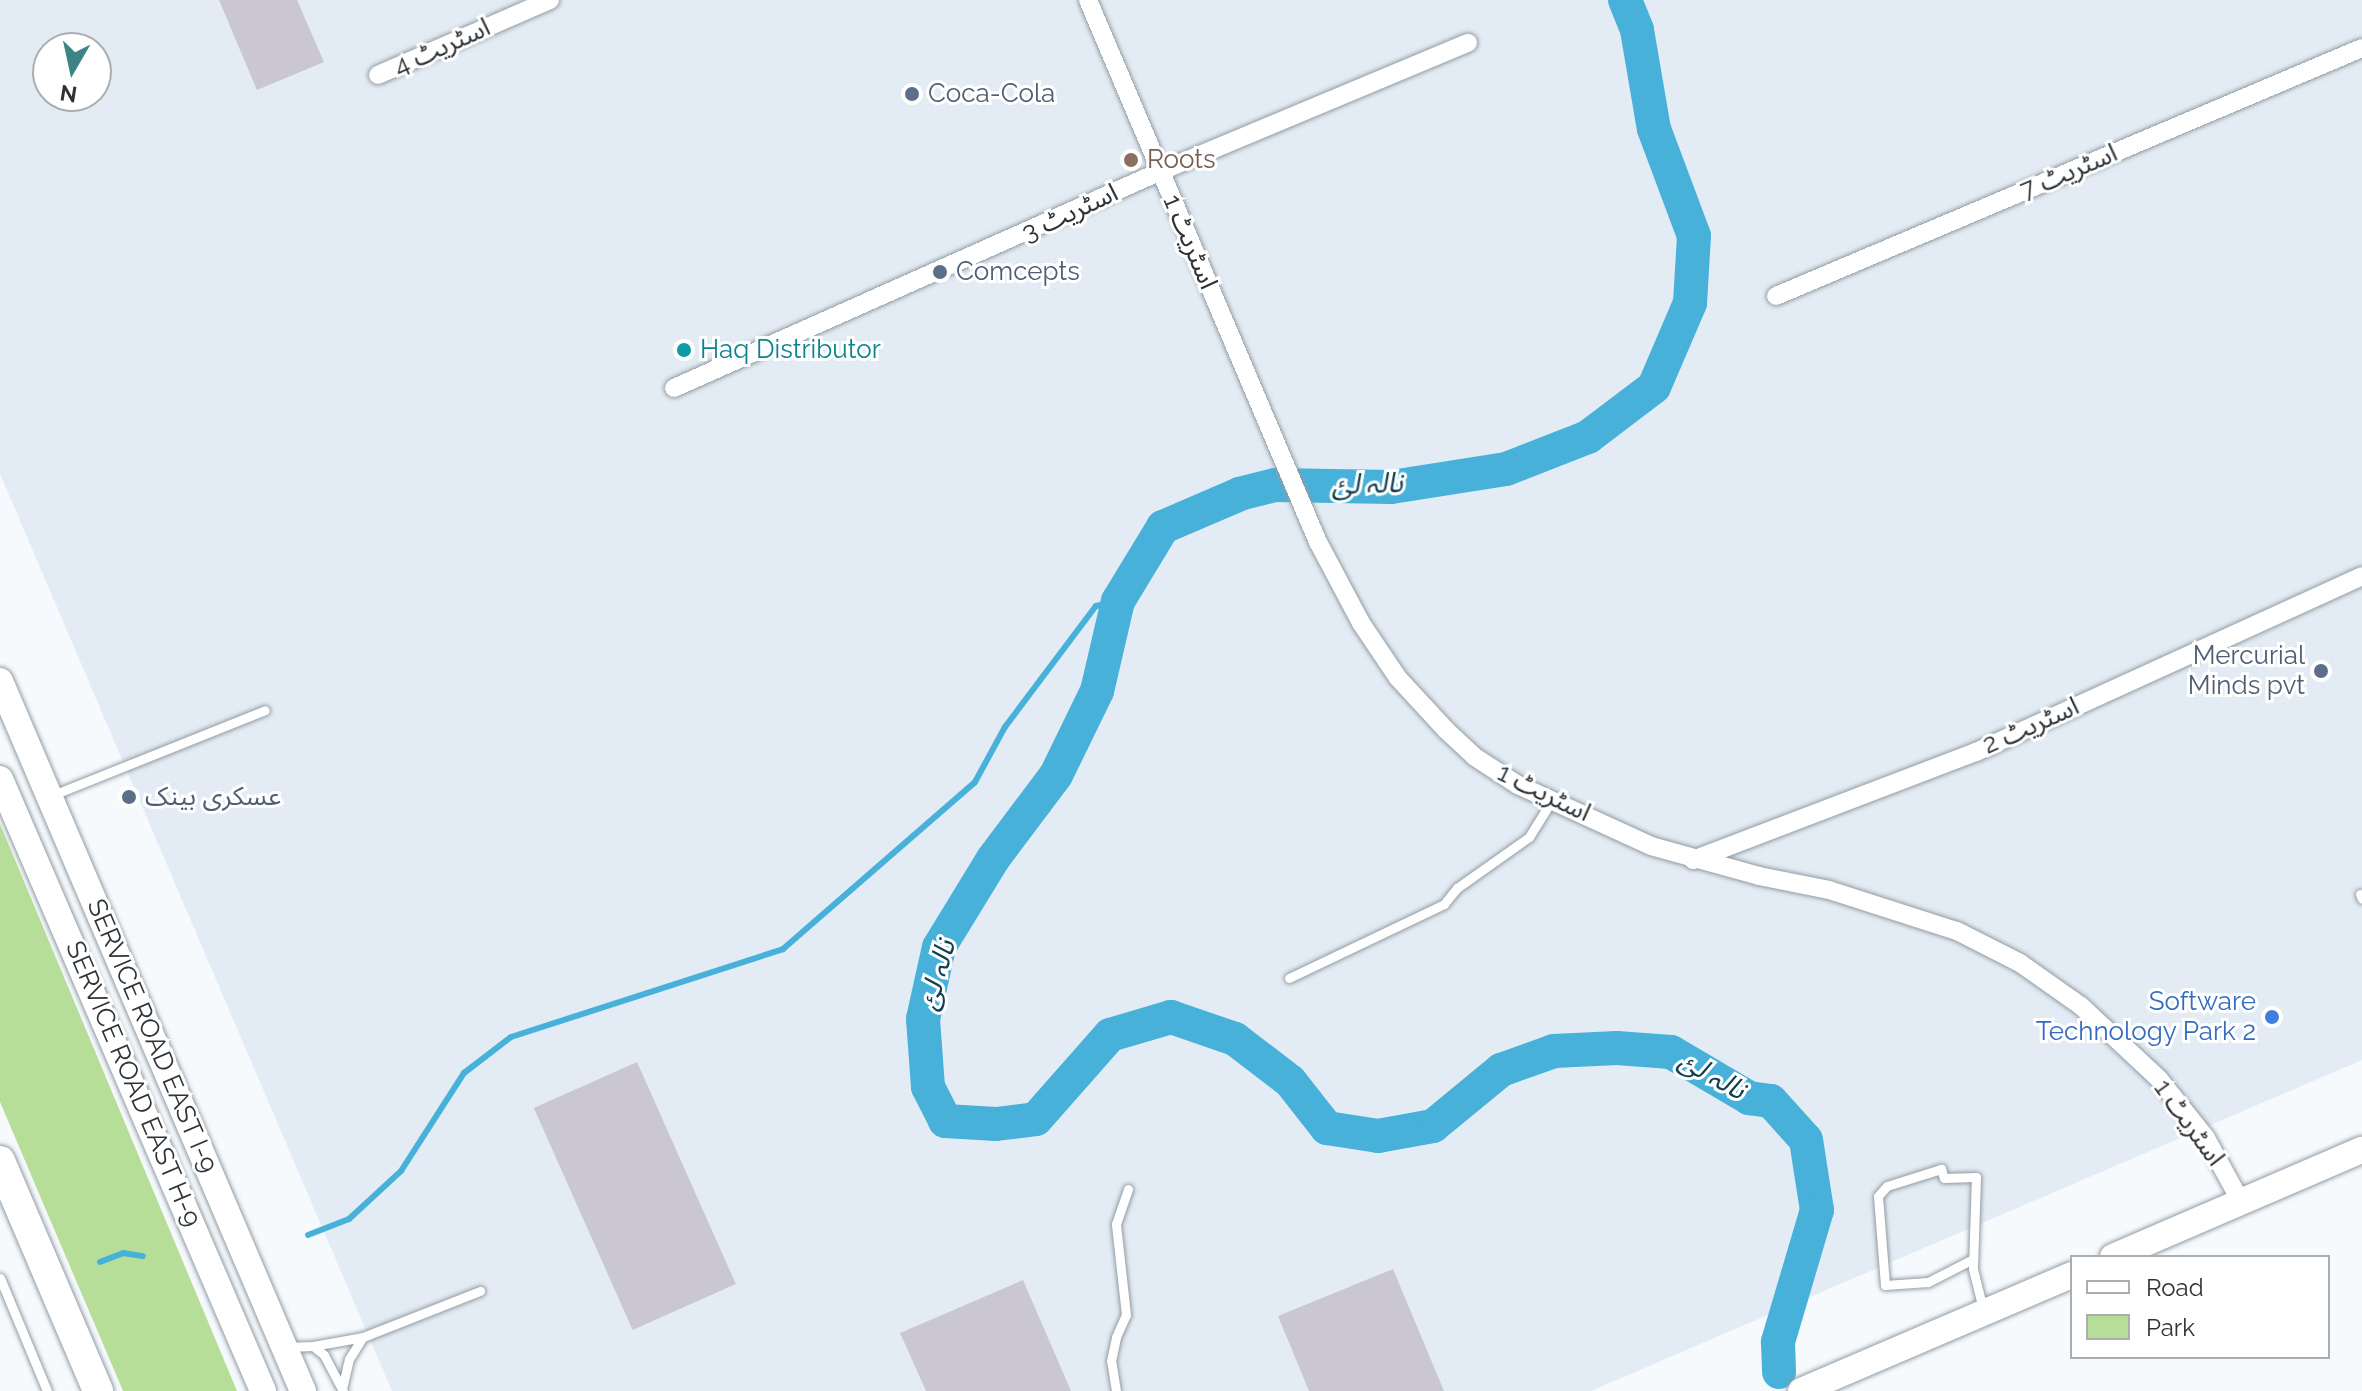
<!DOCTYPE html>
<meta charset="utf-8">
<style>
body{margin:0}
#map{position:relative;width:2362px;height:1391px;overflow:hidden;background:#f6fafd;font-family:Raleway,"Noto Sans Arabic",sans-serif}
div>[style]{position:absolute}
.built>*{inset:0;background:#e3ecf4}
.green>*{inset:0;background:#b7de99}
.stream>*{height:6px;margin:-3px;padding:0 3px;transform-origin:3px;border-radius:3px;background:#48b1da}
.river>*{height:34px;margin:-17px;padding:0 17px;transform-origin:17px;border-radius:17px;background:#48b1da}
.building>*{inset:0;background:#cac7d3;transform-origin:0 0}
.roads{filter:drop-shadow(0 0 2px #929ca4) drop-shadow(0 0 2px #929ca4)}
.service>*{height:9px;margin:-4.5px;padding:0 4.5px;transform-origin:4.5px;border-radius:4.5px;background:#fff}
.minor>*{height:18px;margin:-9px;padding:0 9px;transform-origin:9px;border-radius:9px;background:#fff}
.secondary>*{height:26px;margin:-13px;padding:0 13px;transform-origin:13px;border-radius:13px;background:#fff}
.primary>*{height:30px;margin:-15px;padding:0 15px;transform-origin:15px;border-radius:15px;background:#fff}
.dots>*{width:22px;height:22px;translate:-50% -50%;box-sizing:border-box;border:4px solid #fff;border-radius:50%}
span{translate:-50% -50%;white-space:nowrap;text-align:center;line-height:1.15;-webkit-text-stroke:6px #fff;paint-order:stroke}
.street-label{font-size:26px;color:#2f3336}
.service-label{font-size:26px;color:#4e5e75}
.left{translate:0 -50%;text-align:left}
.right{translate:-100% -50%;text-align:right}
.education-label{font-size:26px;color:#785e54}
.culture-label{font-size:26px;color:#0d838f}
.shop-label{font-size:26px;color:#366cbe}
.water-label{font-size:28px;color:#113f50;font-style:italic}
.legend{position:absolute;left:2070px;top:1255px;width:260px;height:104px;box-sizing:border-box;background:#fff;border:2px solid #acadaf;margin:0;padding:10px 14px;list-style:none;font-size:24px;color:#2f3336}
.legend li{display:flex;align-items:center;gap:16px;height:40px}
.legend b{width:40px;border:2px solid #acadaf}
.north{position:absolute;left:32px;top:32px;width:80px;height:80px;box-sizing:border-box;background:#fff;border:2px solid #acadaf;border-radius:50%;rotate:189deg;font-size:22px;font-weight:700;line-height:32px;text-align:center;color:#2f3336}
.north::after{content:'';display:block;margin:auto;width:28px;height:36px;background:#3c8486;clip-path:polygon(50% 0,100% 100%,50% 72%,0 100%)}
</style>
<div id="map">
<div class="built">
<div style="clip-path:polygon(evenodd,0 0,2362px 0,2362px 1060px,1591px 1391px,392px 1391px,0 474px,0 0,48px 48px,96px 48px,96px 96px,48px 96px,48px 48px)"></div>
</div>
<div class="green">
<div style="clip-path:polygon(0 824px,237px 1391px,123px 1391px,0 1102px)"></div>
</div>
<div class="stream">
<div style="left:308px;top:1235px;width:44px;rotate:-21.3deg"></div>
<div style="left:349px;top:1219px;width:71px;rotate:-42.7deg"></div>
<div style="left:401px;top:1171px;width:117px;rotate:-57.3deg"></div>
<div style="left:464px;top:1073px;width:59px;rotate:-37.5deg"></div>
<div style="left:511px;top:1037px;width:286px;rotate:-17.9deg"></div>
<div style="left:783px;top:949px;width:254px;rotate:-41deg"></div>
<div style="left:975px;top:782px;width:63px;rotate:-61.4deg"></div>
<div style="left:1005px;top:727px;width:151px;rotate:-53.1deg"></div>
<div style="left:1096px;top:606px;width:23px;rotate:-13deg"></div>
<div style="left:100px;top:1262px;width:25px;rotate:-21deg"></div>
<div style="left:123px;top:1253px;width:20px;rotate:9deg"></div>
</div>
<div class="river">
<div style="left:1625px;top:0;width:32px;rotate:68deg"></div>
<div style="left:1637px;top:30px;width:100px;rotate:80.3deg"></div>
<div style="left:1654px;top:129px;width:114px;rotate:69.5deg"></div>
<div style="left:1694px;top:236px;width:67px;rotate:93.4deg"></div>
<div style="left:1690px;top:303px;width:91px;rotate:113.2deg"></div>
<div style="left:1654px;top:387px;width:83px;rotate:142.9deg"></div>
<div style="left:1588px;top:437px;width:88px;rotate:158.7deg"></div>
<div style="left:1506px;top:469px;width:116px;rotate:171.1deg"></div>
<div style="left:1391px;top:487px;width:116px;rotate:-179deg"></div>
<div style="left:1275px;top:485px;width:36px;rotate:166deg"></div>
<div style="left:1240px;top:494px;width:84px;rotate:156.8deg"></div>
<div style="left:1163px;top:527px;width:87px;rotate:121.3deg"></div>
<div style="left:1118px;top:601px;width:92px;rotate:103.1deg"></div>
<div style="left:1097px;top:691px;width:93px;rotate:116deg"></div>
<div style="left:1056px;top:775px;width:105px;rotate:126.9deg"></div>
<div style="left:993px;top:859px;width:103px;rotate:121.5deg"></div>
<div style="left:939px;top:947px;width:74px;rotate:102.5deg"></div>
<div style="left:923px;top:1019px;width:68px;rotate:85.8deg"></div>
<div style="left:928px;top:1087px;width:38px;rotate:63deg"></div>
<div style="left:945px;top:1121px;width:51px;rotate:3.4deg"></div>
<div style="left:996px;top:1124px;width:40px;rotate:-7.1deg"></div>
<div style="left:1036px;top:1119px;width:112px;rotate:-48.6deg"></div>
<div style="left:1110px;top:1035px;width:64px;rotate:-16.4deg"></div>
<div style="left:1171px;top:1017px;width:68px;rotate:19deg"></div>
<div style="left:1235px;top:1039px;width:69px;rotate:37.4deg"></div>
<div style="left:1290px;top:1081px;width:60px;rotate:51.8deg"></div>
<div style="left:1327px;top:1128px;width:52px;rotate:8.9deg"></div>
<div style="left:1378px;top:1136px;width:56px;rotate:-10.3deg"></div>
<div style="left:1433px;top:1126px;width:88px;rotate:-39.5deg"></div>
<div style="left:1501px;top:1070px;width:56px;rotate:-19.7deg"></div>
<div style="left:1554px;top:1051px;width:63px;rotate:-2.7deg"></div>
<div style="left:1617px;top:1048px;width:54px;rotate:4.2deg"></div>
<div style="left:1671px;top:1052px;width:91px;rotate:30.5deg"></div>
<div style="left:1749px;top:1098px;width:22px;rotate:8deg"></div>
<div style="left:1771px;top:1101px;width:52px;rotate:48.1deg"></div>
<div style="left:1806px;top:1140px;width:71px;rotate:81.1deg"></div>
<div style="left:1817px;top:1210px;width:138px;rotate:106.5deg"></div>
<div style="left:1778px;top:1342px;width:30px;rotate:88deg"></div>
</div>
<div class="building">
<div style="clip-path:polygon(219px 0,297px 0,324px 62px,257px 90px)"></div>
<div style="left:637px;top:1062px;width:243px;height:113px;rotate:66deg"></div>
<div style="clip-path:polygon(1393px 1269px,1444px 1391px,1309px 1391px,1278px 1316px)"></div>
<div style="clip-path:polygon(1023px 1280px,1071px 1391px,926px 1391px,900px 1333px)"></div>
</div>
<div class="roads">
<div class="service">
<div style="left:53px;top:795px;width:228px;rotate:-21.8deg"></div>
<div style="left:2360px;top:894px;width:5px;rotate:68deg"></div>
<div style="left:1289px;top:978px;width:172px;rotate:-25.5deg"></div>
<div style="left:1444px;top:904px;width:21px;rotate:-51deg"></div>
<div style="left:1457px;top:888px;width:88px;rotate:-35.3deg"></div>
<div style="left:1529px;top:837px;width:44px;rotate:-58.1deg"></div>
<div style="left:1973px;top:1259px;width:51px;rotate:152.9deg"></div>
<div style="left:1928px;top:1282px;width:43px;rotate:176deg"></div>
<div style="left:1885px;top:1285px;width:89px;rotate:-94.5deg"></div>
<div style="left:1878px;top:1196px;width:13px;rotate:-48deg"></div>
<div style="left:1887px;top:1186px;width:57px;rotate:-17.5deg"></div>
<div style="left:1941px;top:1169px;width:9px;rotate:72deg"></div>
<div style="left:1944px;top:1178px;width:32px;rotate:-2deg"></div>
<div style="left:1976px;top:1177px;width:92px;rotate:91.9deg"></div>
<div style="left:1973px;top:1269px;width:41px;rotate:76deg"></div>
<div style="left:0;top:1278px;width:122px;rotate:67.4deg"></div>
<div style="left:313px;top:1346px;width:51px;rotate:-10.2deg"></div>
<div style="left:287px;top:1347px;width:26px;rotate:-2deg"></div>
<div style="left:313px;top:1346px;width:14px;rotate:39deg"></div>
<div style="left:324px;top:1355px;width:41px;rotate:62.2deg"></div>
<div style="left:342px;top:1389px;width:31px;rotate:-77deg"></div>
<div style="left:349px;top:1359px;width:26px;rotate:-58deg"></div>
<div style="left:363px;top:1337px;width:126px;rotate:-21.5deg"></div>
<div style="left:1116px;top:1391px;width:30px;rotate:-99deg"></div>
<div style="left:1111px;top:1361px;width:25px;rotate:-78deg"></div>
<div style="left:1116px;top:1337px;width:24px;rotate:-66deg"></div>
<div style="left:1126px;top:1315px;width:92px;rotate:-96.3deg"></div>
<div style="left:1116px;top:1224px;width:37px;rotate:-71deg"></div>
</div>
<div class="minor">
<div style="left:1088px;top:0;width:589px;rotate:67.01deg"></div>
<div style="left:1318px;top:542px;width:92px;rotate:62deg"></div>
<div style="left:1361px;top:623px;width:66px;rotate:56.1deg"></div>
<div style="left:1398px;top:678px;width:71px;rotate:47.3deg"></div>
<div style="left:1446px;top:730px;width:40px;rotate:43deg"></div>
<div style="left:1475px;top:757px;width:51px;rotate:33.1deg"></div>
<div style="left:1518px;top:785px;width:146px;rotate:24.6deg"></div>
<div style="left:1651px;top:846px;width:112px;rotate:15.5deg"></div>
<div style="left:1759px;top:876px;width:71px;rotate:11.3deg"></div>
<div style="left:1829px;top:890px;width:134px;rotate:17.8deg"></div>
<div style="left:1957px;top:931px;width:71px;rotate:26.9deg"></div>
<div style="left:2020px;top:963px;width:75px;rotate:35.2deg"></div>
<div style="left:2081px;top:1006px;width:107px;rotate:43.1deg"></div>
<div style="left:2159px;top:1079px;width:75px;rotate:51.5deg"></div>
<div style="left:2206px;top:1138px;width:73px;rotate:61.3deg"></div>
<div style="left:378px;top:75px;width:188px;rotate:-23.6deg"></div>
<div style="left:1776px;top:296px;width:636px;rotate:-22.94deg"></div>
<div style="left:674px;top:388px;width:531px;rotate:-24.01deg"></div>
<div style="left:1159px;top:172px;width:335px;rotate:-22.7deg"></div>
<div style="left:1693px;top:860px;width:303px;rotate:-20.9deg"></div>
<div style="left:1976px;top:752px;width:424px;rotate:-24.5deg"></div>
</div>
<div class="secondary">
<div style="left:0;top:681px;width:772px;rotate:66.89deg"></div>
<div style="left:0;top:779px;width:666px;rotate:66.74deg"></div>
<div style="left:2113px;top:1257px;width:271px;rotate:-23.3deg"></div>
<div style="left:1801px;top:1391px;width:295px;rotate:-23.2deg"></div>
</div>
<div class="primary">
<div style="left:0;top:1161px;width:250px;rotate:66.9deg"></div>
</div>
</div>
<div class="dots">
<div style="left:912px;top:94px;background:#5c6f8a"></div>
<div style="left:1131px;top:160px;background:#8d6e63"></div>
<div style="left:940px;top:272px;background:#5c6f8a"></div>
<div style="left:684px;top:350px;background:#0f9aa8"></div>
<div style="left:2321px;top:671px;background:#5c6f8a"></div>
<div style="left:129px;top:797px;background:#5c6f8a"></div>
<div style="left:2272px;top:1017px;background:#3f7fe0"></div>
</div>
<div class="street-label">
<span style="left:442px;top:47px;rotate:-24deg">اسٹریٹ 4</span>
<span style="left:2069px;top:172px;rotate:-23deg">اسٹریٹ 7</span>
<span style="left:1070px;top:213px;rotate:-25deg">اسٹریٹ 3</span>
<span style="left:1190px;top:242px;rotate:67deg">اسٹریٹ 1</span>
<span style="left:2031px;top:726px;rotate:-24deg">اسٹریٹ 2</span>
<span style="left:1544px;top:793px;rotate:26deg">اسٹریٹ 1</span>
<span style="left:152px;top:1036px;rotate:67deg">SERVICE ROAD EAST I-9</span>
<span style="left:133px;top:1084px;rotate:67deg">SERVICE ROAD EAST H-9</span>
<span style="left:2189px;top:1123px;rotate:54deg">اسٹریٹ 1</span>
</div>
<div class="service-label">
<span class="left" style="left:928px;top:94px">Coca-Cola</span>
<span class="left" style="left:956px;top:272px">Comcepts</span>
<span class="right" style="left:2305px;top:671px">Mercurial<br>Minds pvt</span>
<span class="left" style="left:145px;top:797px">عسکری بینک</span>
</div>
<div class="education-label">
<span class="left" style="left:1147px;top:160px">Roots</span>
</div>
<div class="culture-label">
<span class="left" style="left:700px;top:350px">Haq Distributor</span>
</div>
<div class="shop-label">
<span class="right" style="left:2256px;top:1017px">Software<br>Technology Park 2</span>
</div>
<div class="water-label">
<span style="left:1367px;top:484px;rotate:-2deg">نالہ لئ</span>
<span style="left:937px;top:975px;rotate:-74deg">نالہ لئ</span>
<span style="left:1712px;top:1075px;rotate:29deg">نالہ لئ</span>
</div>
<ul class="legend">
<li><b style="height:10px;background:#fff"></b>Road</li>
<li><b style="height:22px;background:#b7de99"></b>Park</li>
</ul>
<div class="north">N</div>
</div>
